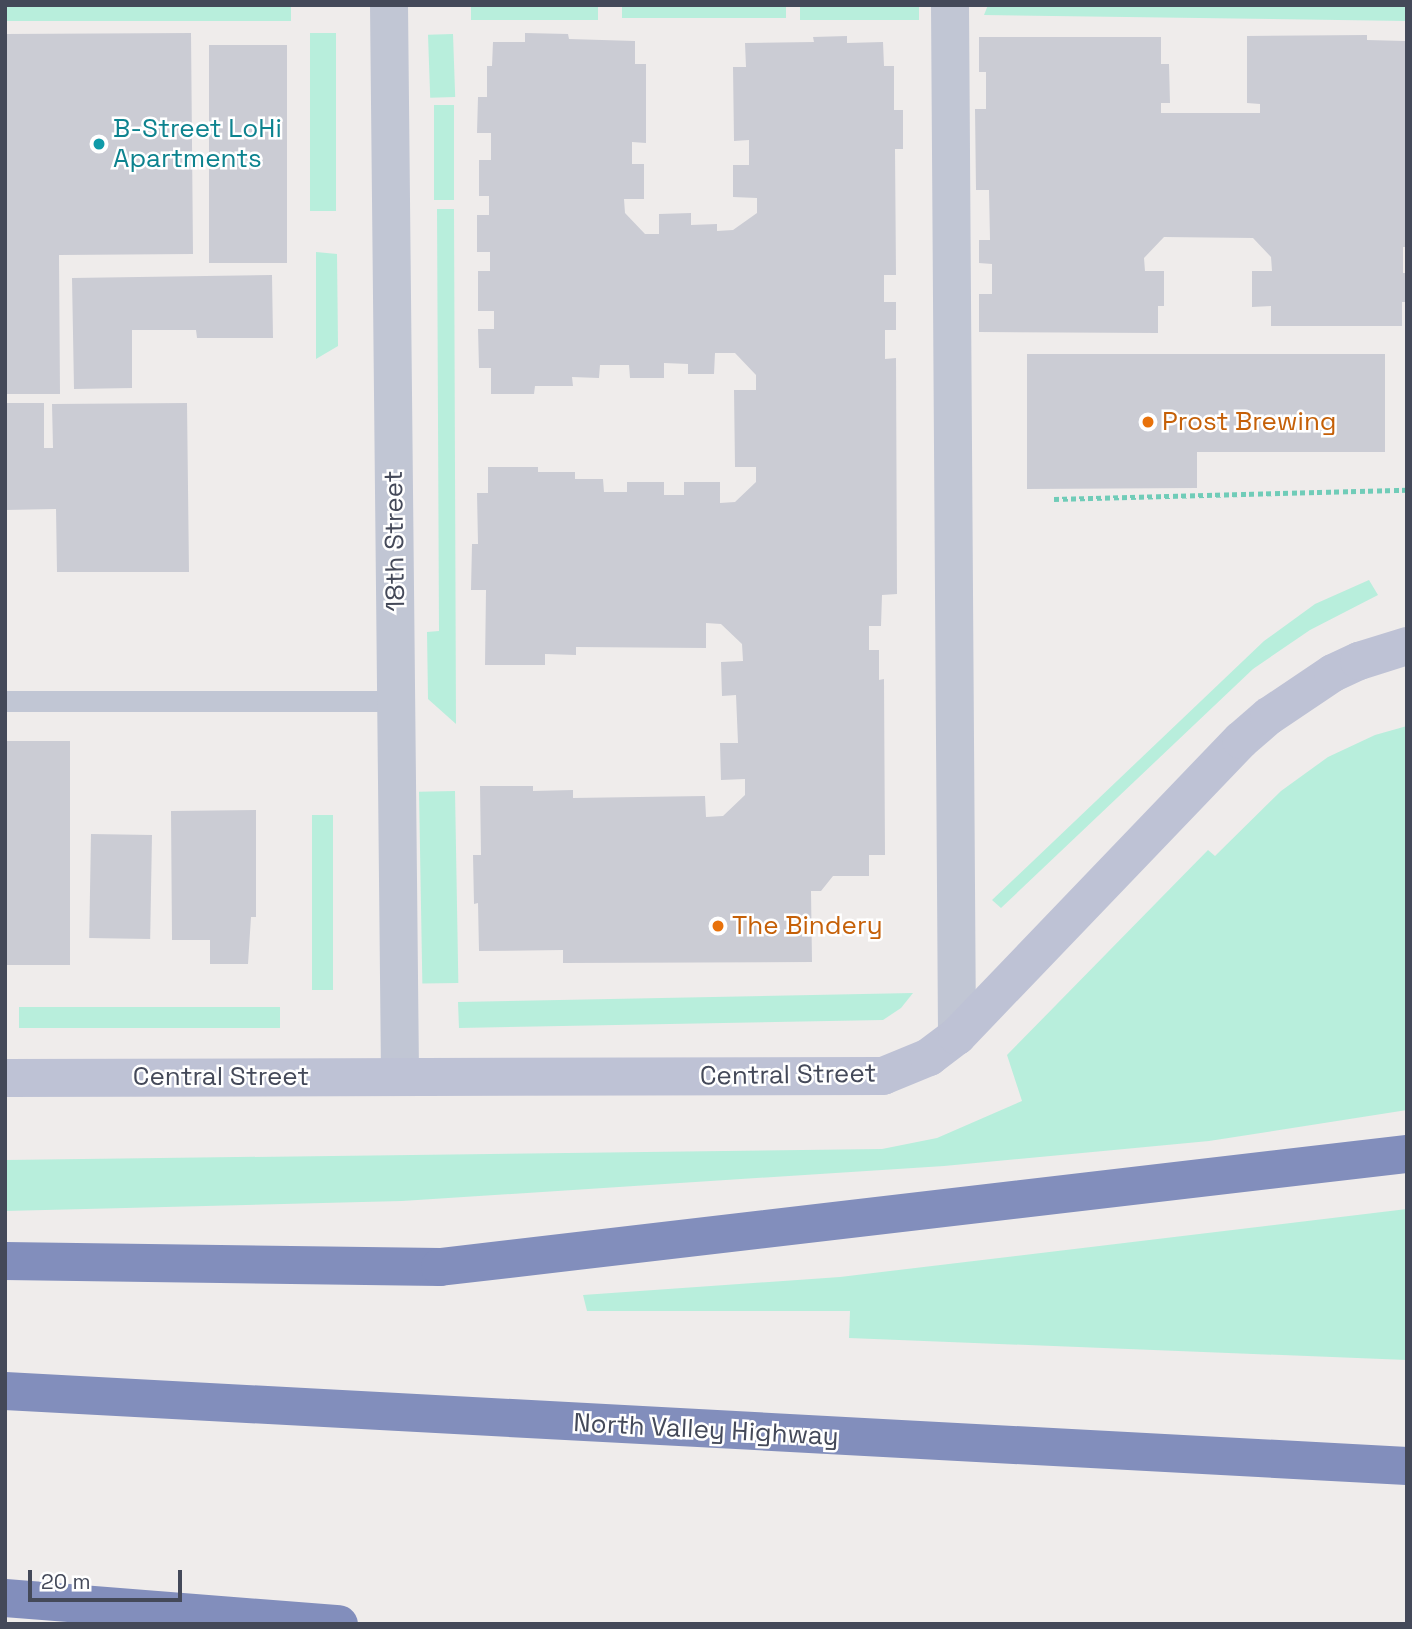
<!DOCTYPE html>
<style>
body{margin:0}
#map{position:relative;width:1412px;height:1629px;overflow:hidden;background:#efeceb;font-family:"Space Grotesk",sans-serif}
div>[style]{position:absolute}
.green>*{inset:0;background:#b8eedc;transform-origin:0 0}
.building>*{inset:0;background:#cbccd4;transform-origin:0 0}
.path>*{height:4.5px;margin-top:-2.25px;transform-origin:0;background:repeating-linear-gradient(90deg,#70ccb8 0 5px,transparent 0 8.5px)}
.lane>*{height:21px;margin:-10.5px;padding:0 10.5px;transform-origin:10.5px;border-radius:10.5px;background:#c1c6d4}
.street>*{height:38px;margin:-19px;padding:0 19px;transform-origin:19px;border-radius:19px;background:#c1c6d4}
.secondary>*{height:38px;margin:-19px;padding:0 19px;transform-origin:19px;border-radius:19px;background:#bec2d5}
.highway>*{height:38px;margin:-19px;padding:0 19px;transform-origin:19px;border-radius:19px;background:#828ebc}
.dots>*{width:19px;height:19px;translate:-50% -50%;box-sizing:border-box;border:4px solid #fff;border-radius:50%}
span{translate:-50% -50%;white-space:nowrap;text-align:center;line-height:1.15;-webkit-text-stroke:5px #fff;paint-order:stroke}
.culture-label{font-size:26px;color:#0d838f}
.left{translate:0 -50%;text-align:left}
.food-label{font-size:26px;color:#c56008}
.street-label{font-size:26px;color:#444959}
.frame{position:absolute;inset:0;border:7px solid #444959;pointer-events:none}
.scale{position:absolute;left:28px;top:1570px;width:154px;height:32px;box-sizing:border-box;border:4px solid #444959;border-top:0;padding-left:9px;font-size:21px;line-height:24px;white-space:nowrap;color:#444959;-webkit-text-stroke:5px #fff;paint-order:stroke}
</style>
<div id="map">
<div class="green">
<div style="left:5px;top:5px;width:286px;height:16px"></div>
<div style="left:471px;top:5px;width:127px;height:15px"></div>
<div style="left:622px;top:5px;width:164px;height:13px"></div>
<div style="left:800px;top:5px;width:119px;height:15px"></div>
<div style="clip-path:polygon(988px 5px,1407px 5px,1407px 21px,984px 15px)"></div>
<div style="left:310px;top:33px;width:26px;height:178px"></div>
<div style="left:453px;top:34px;width:63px;height:25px;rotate:88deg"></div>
<div style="left:434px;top:105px;width:20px;height:95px"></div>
<div style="clip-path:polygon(437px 209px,454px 209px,456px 724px,428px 699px,427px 632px,439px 631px)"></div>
<div style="clip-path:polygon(316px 252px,337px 254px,338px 346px,316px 359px)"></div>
<div style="clip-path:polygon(1369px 580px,1378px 595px,1310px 630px,1253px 669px,1001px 908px,992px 900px,1264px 641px,1315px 604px)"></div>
<div style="clip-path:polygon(1407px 726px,1407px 1110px,1209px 1141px,944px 1166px,402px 1201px,5px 1211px,5px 1160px,882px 1149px,937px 1138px,1022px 1101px,1007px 1055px,1208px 850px,1215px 856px,1281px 791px,1328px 757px,1375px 735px)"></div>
<div style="left:455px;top:791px;width:192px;height:36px;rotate:89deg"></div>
<div style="left:312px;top:815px;width:21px;height:175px"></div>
<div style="clip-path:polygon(913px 993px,901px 1008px,883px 1020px,459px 1028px,458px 1002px)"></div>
<div style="left:19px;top:1007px;width:261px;height:21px"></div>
<div style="clip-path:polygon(1407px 1209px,1407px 1360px,849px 1338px,850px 1311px,587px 1311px,583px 1295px,840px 1277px)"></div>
</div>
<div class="building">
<div style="clip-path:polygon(191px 33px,193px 254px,59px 255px,60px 394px,5px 394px,5px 34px)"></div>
<div style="clip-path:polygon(525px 33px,568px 34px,569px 39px,635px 41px,635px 64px,646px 64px,646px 143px,632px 142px,632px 164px,644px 164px,644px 199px,624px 199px,625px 213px,645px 234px,659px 234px,659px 214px,691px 213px,691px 225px,717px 224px,717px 231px,733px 230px,757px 213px,757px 198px,733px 197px,733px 165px,749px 165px,749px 140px,734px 141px,733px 67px,746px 67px,745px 43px,814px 42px,813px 37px,847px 36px,847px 43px,883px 42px,884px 66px,894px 66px,894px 110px,903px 110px,903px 149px,895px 149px,896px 275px,884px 275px,884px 302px,896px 302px,896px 330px,885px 330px,885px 359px,896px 358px,897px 594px,882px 595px,881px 626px,869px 626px,869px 650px,879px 650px,879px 680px,884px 679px,885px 855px,869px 855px,869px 876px,833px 876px,821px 891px,811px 891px,812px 962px,563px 963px,563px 950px,479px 951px,478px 903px,474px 904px,473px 855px,481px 855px,480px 786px,533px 786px,533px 791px,573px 790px,573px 798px,705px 796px,706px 817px,723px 816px,745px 795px,745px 779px,721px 780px,720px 743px,738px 743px,736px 695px,722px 696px,721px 662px,743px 661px,742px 644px,721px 624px,706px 623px,706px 648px,576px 647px,576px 655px,545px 654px,545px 665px,485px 665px,486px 590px,471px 590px,472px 544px,478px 544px,477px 493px,488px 493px,488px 467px,538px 467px,538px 472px,575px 472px,575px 479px,603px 479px,604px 492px,627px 492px,627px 482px,664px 482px,664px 495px,684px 495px,684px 482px,720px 482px,720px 503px,735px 502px,756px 482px,756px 467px,735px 467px,734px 390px,756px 390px,756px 375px,735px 353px,715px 353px,714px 374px,688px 374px,688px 364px,664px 363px,664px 378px,630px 378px,629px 365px,600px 365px,599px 378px,572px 377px,573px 386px,535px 386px,534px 394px,491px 394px,491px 368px,479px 368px,478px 329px,494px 329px,494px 311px,478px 311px,478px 271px,490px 271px,490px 252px,477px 252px,477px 215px,489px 215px,489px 196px,479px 196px,479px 160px,491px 160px,491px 133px,477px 133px,478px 97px,487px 97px,487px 66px,492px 66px,493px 42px,525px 42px)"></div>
<div style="clip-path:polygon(1367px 35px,1367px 40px,1405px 41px,1407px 247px,1403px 247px,1403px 273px,1407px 273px,1407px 302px,1402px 302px,1402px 326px,1271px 326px,1271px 306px,1252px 307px,1252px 271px,1272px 271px,1271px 257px,1253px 238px,1164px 237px,1144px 258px,1145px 271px,1164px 271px,1164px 306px,1158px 306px,1158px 333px,979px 332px,979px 294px,992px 294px,992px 264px,979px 263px,979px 240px,990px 240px,989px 190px,976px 190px,975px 109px,986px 109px,986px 72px,979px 72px,979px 37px,1161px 37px,1161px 64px,1169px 64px,1170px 103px,1161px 103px,1161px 113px,1260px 113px,1260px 104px,1247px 103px,1247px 36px)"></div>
<div style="left:209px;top:45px;width:78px;height:218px"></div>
<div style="clip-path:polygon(272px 275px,273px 338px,197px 338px,196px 330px,132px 330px,132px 388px,74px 389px,72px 278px)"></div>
<div style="clip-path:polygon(1027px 354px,1385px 354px,1385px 452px,1197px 452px,1197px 488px,1027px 489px)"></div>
<div style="clip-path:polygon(5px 403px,44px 403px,44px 448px,53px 448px,52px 404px,187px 403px,189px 572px,57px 572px,56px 509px,5px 510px)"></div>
<div style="left:5px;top:741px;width:65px;height:224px"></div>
<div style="clip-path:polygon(256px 810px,256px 917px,251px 917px,248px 964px,210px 964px,210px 940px,172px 940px,171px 811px)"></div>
<div style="left:91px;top:834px;width:61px;height:104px;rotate:1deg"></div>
</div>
<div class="path">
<div style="left:1054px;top:499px;width:353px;rotate:-1.5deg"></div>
</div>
<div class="lane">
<div style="left:5px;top:701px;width:392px"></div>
</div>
<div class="street">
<div style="left:389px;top:5px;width:1072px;rotate:89.41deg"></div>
<div style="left:950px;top:5px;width:1031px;rotate:89.61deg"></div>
</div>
<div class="secondary">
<div style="left:5px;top:1078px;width:878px;rotate:-0.13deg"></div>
<div style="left:883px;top:1076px;width:50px;rotate:-22.4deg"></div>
<div style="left:929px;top:1057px;width:35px;rotate:-37deg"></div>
<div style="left:957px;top:1036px;width:410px;rotate:-46.2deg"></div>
<div style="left:1241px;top:740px;width:37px;rotate:-41deg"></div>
<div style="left:1269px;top:716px;width:77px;rotate:-33.9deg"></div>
<div style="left:1333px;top:673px;width:29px;rotate:-25deg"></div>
<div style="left:1359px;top:661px;width:50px;rotate:-17.4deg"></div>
</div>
<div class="highway">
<div style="left:5px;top:1261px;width:435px;rotate:0.8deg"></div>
<div style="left:440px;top:1267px;width:974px;rotate:-6.67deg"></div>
<div style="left:5px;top:1391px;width:1404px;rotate:3.06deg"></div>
<div style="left:5px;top:1598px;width:335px;rotate:4.5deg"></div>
</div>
<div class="dots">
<div style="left:99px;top:144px;background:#0f9aa8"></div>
<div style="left:1148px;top:422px;background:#e8710a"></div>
<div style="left:718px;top:926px;background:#e8710a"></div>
</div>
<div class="culture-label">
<span class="left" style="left:113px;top:144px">B-Street LoHi<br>Apartments</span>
</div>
<div class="food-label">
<span class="left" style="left:1162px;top:422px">Prost Brewing</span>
<span class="left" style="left:732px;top:926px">The Bindery</span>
</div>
<div class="street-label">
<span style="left:395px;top:541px;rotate:-91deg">18th Street</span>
<span style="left:788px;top:1075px;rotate:-1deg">Central Street</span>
<span style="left:221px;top:1077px">Central Street</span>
<span style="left:706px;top:1430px;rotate:3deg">North Valley Highway</span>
</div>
<div class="frame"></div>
<div class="scale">20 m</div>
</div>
